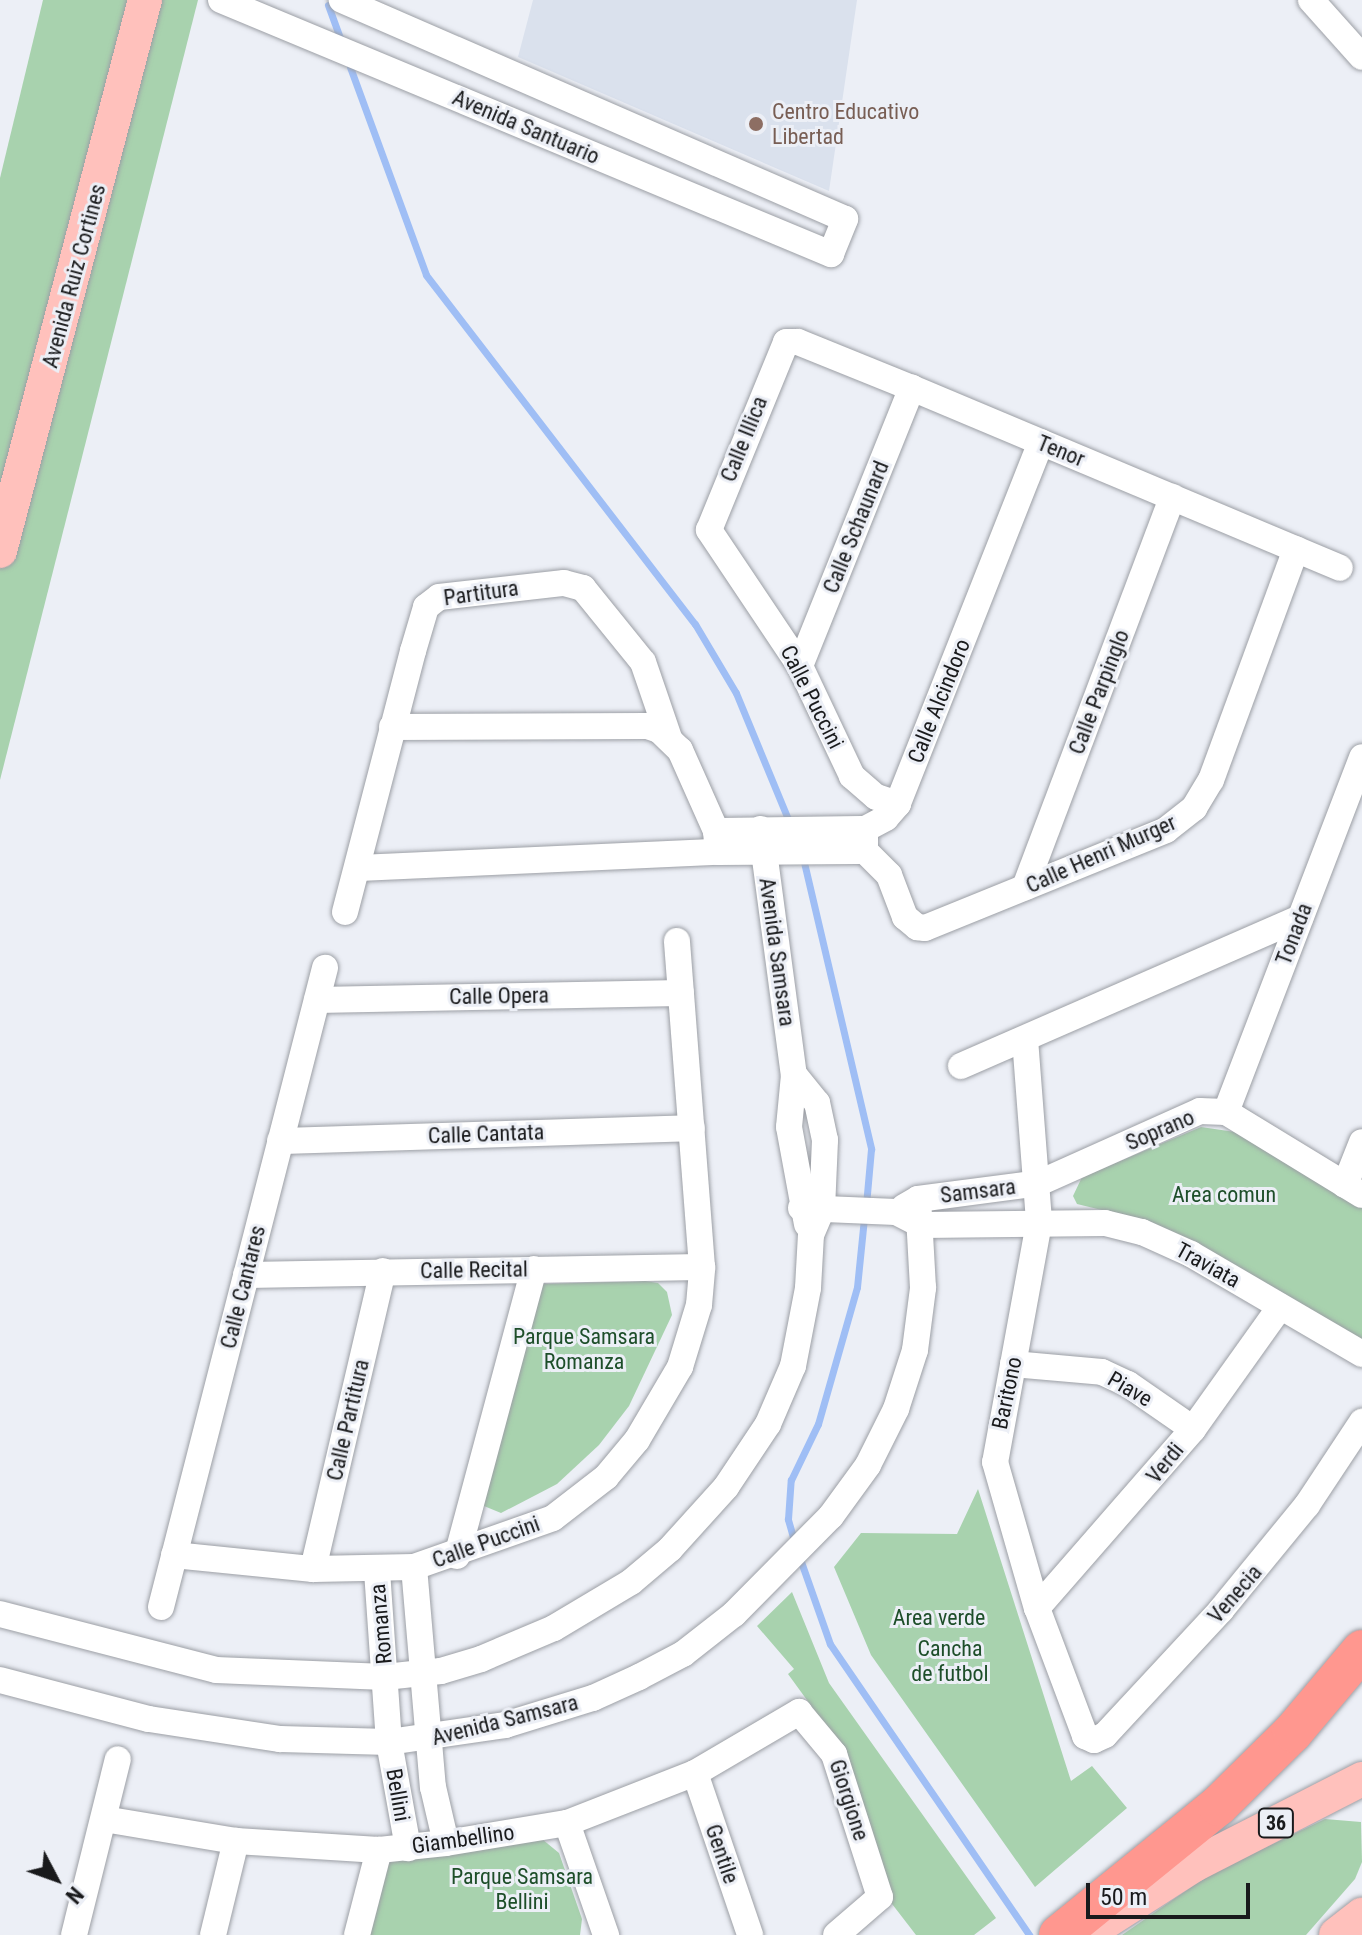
<!DOCTYPE html>
<style>
body{margin:0}
#map{position:relative;width:1362px;height:1935px;overflow:hidden;background:#eceff6;font-family:"Roboto Condensed",sans-serif}
div>[style]{position:absolute}
.built>*{inset:0;background:#dae1ed}
.green>*{inset:0;background:#a8d2ae}
.stream>*{height:7px;margin:-3.5px;padding:0 3.5px;transform-origin:3.5px;border-radius:3.5px;background:#9fbef5}
.roads{filter:drop-shadow(0 0 2px #9c9fa5) drop-shadow(0 0 2px #9c9fa5)}
.minor>*{height:26px;margin:-13px;padding:0 13px;transform-origin:13px;border-radius:13px;background:#fff}
.major>*{height:34px;margin:-17px;padding:0 17px;transform-origin:17px;border-radius:17px;background:#ffc1bc}
.highway>*{height:40px;margin:-20px;padding:0 20px;transform-origin:20px;border-radius:20px;background:#ff978f}
.dots>*{width:22px;height:22px;translate:-50% -50%;box-sizing:border-box;border:4px solid #eceff6;border-radius:50%}
span{translate:-50% -50%;white-space:nowrap;text-align:center;line-height:1.15;-webkit-text-stroke:6px #eceff6;paint-order:stroke}
.shield-label span{padding:2px 6px;background:#eceff6;border:2px solid;border-radius:6px;-webkit-text-stroke-width:0}
.shield-label{font-size:20px;color:#191a1c;font-weight:700}
.education-label{font-size:22px;color:#785e54}
.left{translate:0 -50%;text-align:left}
.street-label{font-size:22px;color:#191a1c}
.park-label{font-size:22px;color:#1d4e29}
.north{position:absolute;left:16px;top:1839px;width:80px;height:80px;-webkit-text-stroke:6px #eceff6;paint-order:stroke;rotate:131deg;font-size:22px;font-weight:700;line-height:32px;text-align:center;color:#191a1c}
.north::after{content:'';display:block;margin:auto;width:28px;height:36px;background:#191a1c;clip-path:polygon(50% 0,100% 100%,50% 72%,0 100%)}
.scale{position:absolute;left:1086px;top:1883px;width:164px;height:36px;box-sizing:border-box;border:4px solid #191a1c;border-top:0;padding-left:10px;font-size:24px;line-height:28px;white-space:nowrap;color:#191a1c;-webkit-text-stroke:6px #eceff6;paint-order:stroke}
</style>
<div id="map">
<div class="built">
<div style="clip-path:polygon(533px 0,857px 0,829px 191px,518px 57px)"></div>
</div>
<div class="green">
<div style="clip-path:polygon(43px 0,198px 0,0 780px,0 178px)"></div>
<div style="clip-path:polygon(1201px 1127px,1235px 1132px,1362px 1208px,1362px 1340px,1151px 1222px,1077px 1204px,1073px 1196px,1082px 1177px)"></div>
<div style="clip-path:polygon(645px 1281px,658px 1283px,667px 1292px,672px 1315px,629px 1406px,599px 1445px,557px 1484px,501px 1513px,484px 1506px,480px 1498px,540px 1284px)"></div>
<div style="clip-path:polygon(978px 1489px,1071px 1781px,1092px 1766px,1127px 1808px,1035px 1887px,871px 1655px,834px 1567px,861px 1533px,957px 1534px)"></div>
<div style="clip-path:polygon(792px 1592px,829px 1683px,996px 1918px,974px 1935px,916px 1935px,889px 1900px,828px 1729px,788px 1674px,794px 1669px,757px 1626px)"></div>
<div style="clip-path:polygon(1325px 1819px,1361px 1822px,1362px 1862px,1355px 1879px,1306px 1935px,1122px 1935px,1210px 1874px)"></div>
<div style="clip-path:polygon(542px 1839px,559px 1853px,582px 1919px,580px 1935px,360px 1935px,386px 1864px,391px 1861px)"></div>
</div>
<div class="stream">
<div style="left:328px;top:5px;width:37px;rotate:70deg"></div>
<div style="left:350px;top:67px;width:221px;rotate:69.9deg"></div>
<div style="left:426px;top:275px;width:441px;rotate:52.4deg"></div>
<div style="left:695px;top:624px;width:80px;rotate:59.3deg"></div>
<div style="left:736px;top:693px;width:142px;rotate:67.6deg"></div>
<div style="left:803px;top:858px;width:299px;rotate:76.8deg"></div>
<div style="left:871px;top:1149px;width:56px;rotate:95.1deg"></div>
<div style="left:795px;top:1544px;width:26px;rotate:-106deg"></div>
<div style="left:788px;top:1519px;width:39px;rotate:-86deg"></div>
<div style="left:791px;top:1480px;width:62px;rotate:-64.3deg"></div>
<div style="left:818px;top:1424px;width:142px;rotate:-74.1deg"></div>
<div style="left:857px;top:1287px;width:69px;rotate:-84.2deg"></div>
<div style="left:799px;top:1556px;width:93px;rotate:70.6deg"></div>
<div style="left:830px;top:1644px;width:353px;rotate:55.6deg"></div>
</div>
<div class="roads">
<div class="minor">
<div style="left:221px;top:0;width:661px;rotate:22.61deg"></div>
<div style="left:831px;top:254px;width:38px;rotate:-68deg"></div>
<div style="left:845px;top:219px;width:549px;rotate:-156.47deg"></div>
<div style="left:1311px;top:0;width:76px;rotate:48.2deg"></div>
<div style="left:1041px;top:442px;width:389px;rotate:111.6deg"></div>
<div style="left:898px;top:804px;width:18px;rotate:131deg"></div>
<div style="left:886px;top:818px;width:24px;rotate:152deg"></div>
<div style="left:865px;top:829px;width:22px;rotate:90deg"></div>
<div style="left:865px;top:851px;width:34px;rotate:45deg"></div>
<div style="left:889px;top:875px;width:45px;rotate:69.1deg"></div>
<div style="left:905px;top:917px;width:16px;rotate:40deg"></div>
<div style="left:917px;top:927px;width:8px;rotate:7deg"></div>
<div style="left:925px;top:928px;width:260px;rotate:-22.1deg"></div>
<div style="left:1166px;top:830px;width:36px;rotate:-38deg"></div>
<div style="left:1194px;top:808px;width:33px;rotate:-59deg"></div>
<div style="left:1211px;top:780px;width:246px;rotate:-69.8deg"></div>
<div style="left:800px;top:666px;width:300px;rotate:-68.1deg"></div>
<div style="left:392px;top:727px;width:255px;rotate:-0.2deg"></div>
<div style="left:647px;top:726px;width:13px;rotate:18deg"></div>
<div style="left:659px;top:730px;width:29px;rotate:44deg"></div>
<div style="left:680px;top:750px;width:89px;rotate:66deg"></div>
<div style="left:716px;top:831px;width:21px;rotate:85deg"></div>
<div style="left:898px;top:804px;width:23px;rotate:-162deg"></div>
<div style="left:876px;top:797px;width:32px;rotate:-139deg"></div>
<div style="left:852px;top:776px;width:122px;rotate:-115.3deg"></div>
<div style="left:800px;top:666px;width:164px;rotate:-123.8deg"></div>
<div style="left:709px;top:530px;width:203px;rotate:-67.7deg"></div>
<div style="left:786px;top:342px;width:12px"></div>
<div style="left:798px;top:342px;width:123px;rotate:22deg"></div>
<div style="left:912px;top:388px;width:464px;rotate:22.8deg"></div>
<div style="left:761px;top:829px;width:248px;rotate:82.4deg"></div>
<div style="left:794px;top:1075px;width:52px;rotate:95.5deg"></div>
<div style="left:789px;top:1127px;width:99px;rotate:79.5deg"></div>
<div style="left:716px;top:831px;width:149px;rotate:-0.8deg"></div>
<div style="left:359px;top:868px;width:359px;rotate:-2.6deg"></div>
<div style="left:718px;top:852px;width:147px;rotate:-0.4deg"></div>
<div style="left:1025px;top:887px;width:417px;rotate:-69.3deg"></div>
<div style="left:345px;top:912px;width:270px;rotate:-75.4deg"></div>
<div style="left:413px;top:651px;width:46px;rotate:-73.5deg"></div>
<div style="left:426px;top:607px;width:16px;rotate:-38deg"></div>
<div style="left:439px;top:597px;width:126px;rotate:-6.4deg"></div>
<div style="left:564px;top:583px;width:20px;rotate:15deg"></div>
<div style="left:583px;top:588px;width:95px;rotate:51deg"></div>
<div style="left:643px;top:662px;width:80px;rotate:71.1deg"></div>
<div style="left:317px;top:1000px;width:364px;rotate:-1.1deg"></div>
<div style="left:1025px;top:1039px;width:185px;rotate:85.6deg"></div>
<div style="left:1039px;top:1223px;width:243px;rotate:100.4deg"></div>
<div style="left:995px;top:1462px;width:152px;rotate:74deg"></div>
<div style="left:1037px;top:1608px;width:137px;rotate:69.4deg"></div>
<div style="left:1085px;top:1736px;width:10px;rotate:24deg"></div>
<div style="left:1094px;top:1740px;width:12px;rotate:-24deg"></div>
<div style="left:1105px;top:1735px;width:171px;rotate:-47.1deg"></div>
<div style="left:1221px;top:1610px;width:136px;rotate:-50.7deg"></div>
<div style="left:1307px;top:1505px;width:100px;rotate:-56.5deg"></div>
<div style="left:961px;top:1066px;width:370px;rotate:-23.6deg"></div>
<div style="left:1226px;top:1112px;width:380px;rotate:-69deg"></div>
<div style="left:280px;top:1141px;width:412px;rotate:-1.8deg"></div>
<div style="left:1345px;top:1185px;width:46px;rotate:-68.4deg"></div>
<div style="left:904px;top:1207px;width:16px;rotate:-30deg"></div>
<div style="left:918px;top:1199px;width:122px;rotate:-7.5deg"></div>
<div style="left:1039px;top:1183px;width:176px;rotate:-24.1deg"></div>
<div style="left:1200px;top:1111px;width:26px;rotate:2deg"></div>
<div style="left:1226px;top:1112px;width:159px;rotate:31.4deg"></div>
<div style="left:801px;top:1208px;width:95px;rotate:2.4deg"></div>
<div style="left:896px;top:1212px;width:29px;rotate:27deg"></div>
<div style="left:922px;top:1225px;width:183px;rotate:-0.6deg"></div>
<div style="left:1105px;top:1223px;width:38px;rotate:14deg"></div>
<div style="left:1142px;top:1232px;width:54px;rotate:24.2deg"></div>
<div style="left:1191px;top:1254px;width:198px;rotate:30.3deg"></div>
<div style="left:246px;top:1275px;width:456px;rotate:-1deg"></div>
<div style="left:1013px;top:1364px;width:89px;rotate:5.1deg"></div>
<div style="left:1102px;top:1372px;width:29px;rotate:25deg"></div>
<div style="left:1128px;top:1384px;width:79px;rotate:34.7deg"></div>
<div style="left:174px;top:1555px;width:140px;rotate:5.8deg"></div>
<div style="left:313px;top:1569px;width:101px;rotate:-1.1deg"></div>
<div style="left:414px;top:1567px;width:147px;rotate:-19.4deg"></div>
<div style="left:553px;top:1518px;width:67px;rotate:-37.7deg"></div>
<div style="left:606px;top:1477px;width:48px;rotate:-50deg"></div>
<div style="left:637px;top:1440px;width:85px;rotate:-59.5deg"></div>
<div style="left:680px;top:1367px;width:65px;rotate:-73deg"></div>
<div style="left:699px;top:1305px;width:38px;rotate:-85deg"></div>
<div style="left:702px;top:1267px;width:327px;rotate:-94.4deg"></div>
<div style="left:457px;top:1556px;width:297px;rotate:-75deg"></div>
<div style="left:414px;top:1567px;width:221px;rotate:85.1deg"></div>
<div style="left:433px;top:1787px;width:57px;rotate:76.9deg"></div>
<div style="left:313px;top:1569px;width:306px;rotate:-76.8deg"></div>
<div style="left:377px;top:1571px;width:171px;rotate:86deg"></div>
<div style="left:389px;top:1742px;width:108px;rotate:79.8deg"></div>
<div style="left:161px;top:1607px;width:660px;rotate:-75.61deg"></div>
<div style="left:1037px;top:1608px;width:237px;rotate:-48.9deg"></div>
<div style="left:1193px;top:1429px;width:150px;rotate:-54.5deg"></div>
<div style="left:0;top:1614px;width:223px;rotate:14.5deg"></div>
<div style="left:216px;top:1670px;width:169px;rotate:2.4deg"></div>
<div style="left:385px;top:1677px;width:56px;rotate:-6.1deg"></div>
<div style="left:441px;top:1671px;width:42px;rotate:-16.7deg"></div>
<div style="left:481px;top:1659px;width:79px;rotate:-23deg"></div>
<div style="left:554px;top:1628px;width:90px;rotate:-30.9deg"></div>
<div style="left:631px;top:1582px;width:51px;rotate:-40.2deg"></div>
<div style="left:670px;top:1549px;width:84px;rotate:-47.9deg"></div>
<div style="left:726px;top:1487px;width:76px;rotate:-56.3deg"></div>
<div style="left:768px;top:1424px;width:63px;rotate:-66.7deg"></div>
<div style="left:793px;top:1366px;width:79px;rotate:-79.1deg"></div>
<div style="left:808px;top:1288px;width:53px;rotate:-86.8deg"></div>
<div style="left:811px;top:1235px;width:28px;rotate:-67deg"></div>
<div style="left:822px;top:1209px;width:69px;rotate:-87.5deg"></div>
<div style="left:825px;top:1140px;width:38px;rotate:-102deg"></div>
<div style="left:817px;top:1103px;width:36px;rotate:-129deg"></div>
<div style="left:0;top:1680px;width:154px;rotate:14.7deg"></div>
<div style="left:149px;top:1719px;width:133px;rotate:8.7deg"></div>
<div style="left:280px;top:1739px;width:109px;rotate:1.6deg"></div>
<div style="left:389px;top:1742px;width:117px;rotate:-8.3deg"></div>
<div style="left:505px;top:1725px;width:92px;rotate:-17.1deg"></div>
<div style="left:593px;top:1698px;width:51px;rotate:-24.5deg"></div>
<div style="left:639px;top:1677px;width:50px;rotate:-27.6deg"></div>
<div style="left:683px;top:1654px;width:65px;rotate:-38.1deg"></div>
<div style="left:734px;top:1614px;width:138px;rotate:-45.3deg"></div>
<div style="left:831px;top:1516px;width:63px;rotate:-54deg"></div>
<div style="left:868px;top:1465px;width:63px;rotate:-63.4deg"></div>
<div style="left:896px;top:1409px;width:62px;rotate:-72.1deg"></div>
<div style="left:915px;top:1350px;width:63px;rotate:-82.6deg"></div>
<div style="left:923px;top:1288px;width:89px;rotate:-93.2deg"></div>
<div style="left:695px;top:1773px;width:171px;rotate:71.2deg"></div>
<div style="left:104px;top:1819px;width:134px;rotate:9.5deg"></div>
<div style="left:236px;top:1841px;width:143px;rotate:3.6deg"></div>
<div style="left:379px;top:1850px;width:67px;rotate:-6deg"></div>
<div style="left:446px;top:1843px;width:123px;rotate:-9.4deg"></div>
<div style="left:567px;top:1823px;width:137px;rotate:-21.3deg"></div>
<div style="left:695px;top:1773px;width:121px;rotate:-30.4deg"></div>
<div style="left:799px;top:1712px;width:55px;rotate:50.2deg"></div>
<div style="left:834px;top:1754px;width:150px;rotate:72.2deg"></div>
<div style="left:880px;top:1897px;width:58px;rotate:139.2deg"></div>
<div style="left:567px;top:1823px;width:119px;rotate:70.8deg"></div>
<div style="left:74px;top:1935px;width:181px;rotate:-76deg"></div>
<div style="left:213px;top:1935px;width:97px;rotate:-76.3deg"></div>
<div style="left:357px;top:1935px;width:88px;rotate:-75.5deg"></div>
</div>
<div class="major">
<div style="left:0;top:551px;width:570px;rotate:-75.26deg"></div>
<div style="left:1085px;top:1935px;width:130px;rotate:-32.7deg"></div>
<div style="left:1194px;top:1865px;width:189px;rotate:-27.1deg"></div>
<div style="left:1336px;top:1935px;width:33px;rotate:-38deg"></div>
</div>
<div class="highway">
<div style="left:1059px;top:1935px;width:205px;rotate:-39.1deg"></div>
<div style="left:1218px;top:1806px;width:105px;rotate:-44.6deg"></div>
<div style="left:1293px;top:1732px;width:107px;rotate:-49.9deg"></div>
</div>
</div>
<div class="dots">
<div style="left:756px;top:124px;background:#8d6e63"></div>
</div>
<div class="shield-label">
<span style="left:1276px;top:1823px">36</span>
</div>
<div class="education-label">
<span class="left" style="left:772px;top:124px">Centro Educativo<br>Libertad</span>
</div>
<div class="street-label">
<span style="left:526px;top:127px;rotate:23deg">Avenida Santuario</span>
<span style="left:74px;top:276px;rotate:-75deg">Avenida Ruiz Cortines</span>
<span style="left:744px;top:439px;rotate:-68deg">Calle Illica</span>
<span style="left:1061px;top:451px;rotate:22deg">Tenor</span>
<span style="left:856px;top:527px;rotate:-68deg">Calle Schaunard</span>
<span style="left:481px;top:593px;rotate:-8deg">Partitura</span>
<span style="left:1099px;top:692px;rotate:-69deg">Calle Parpinglo</span>
<span style="left:812px;top:697px;rotate:63deg">Calle Puccini</span>
<span style="left:939px;top:701px;rotate:-68deg">Calle Alcindoro</span>
<span style="left:1101px;top:854px;rotate:-24deg">Calle Henri Murger</span>
<span style="left:1294px;top:934px;rotate:-69deg">Tonada</span>
<span style="left:777px;top:952px;rotate:82deg">Avenida Samsara</span>
<span style="left:499px;top:996px;rotate:-1deg">Calle Opera</span>
<span style="left:1160px;top:1130px;rotate:-23deg">Soprano</span>
<span style="left:486px;top:1134px;rotate:-2deg">Calle Cantata</span>
<span style="left:978px;top:1191px;rotate:-7deg">Samsara</span>
<span style="left:1208px;top:1265px;rotate:29deg">Traviata</span>
<span style="left:474px;top:1270px;rotate:-1deg">Calle Recital</span>
<span style="left:243px;top:1287px;rotate:-76deg">Calle Cantares</span>
<span style="left:1130px;top:1389px;rotate:30deg">Piave</span>
<span style="left:1007px;top:1393px;rotate:-78deg">Baritono</span>
<span style="left:348px;top:1420px;rotate:-77deg">Calle Partitura</span>
<span style="left:1165px;top:1463px;rotate:-51deg">Verdi</span>
<span style="left:486px;top:1542px;rotate:-20deg">Calle Puccini</span>
<span style="left:1235px;top:1594px;rotate:-49deg">Venecia</span>
<span style="left:381px;top:1624px;rotate:-95deg">Romanza</span>
<span style="left:505px;top:1720px;rotate:-14deg">Avenida Samsara</span>
<span style="left:398px;top:1795px;rotate:80deg">Bellini</span>
<span style="left:849px;top:1800px;rotate:72deg">Giorgione</span>
<span style="left:463px;top:1839px;rotate:-8deg">Giambellino</span>
<span style="left:722px;top:1854px;rotate:71deg">Gentile</span>
</div>
<div class="park-label">
<span style="left:1224px;top:1195px">Area comun</span>
<span style="left:584px;top:1349px">Parque Samsara<br>Romanza</span>
<span style="left:939px;top:1618px">Area verde</span>
<span style="left:950px;top:1661px">Cancha<br>de futbol</span>
<span style="left:522px;top:1889px">Parque Samsara<br>Bellini</span>
</div>
<div class="north">N</div>
<div class="scale">50 m</div>
</div>
